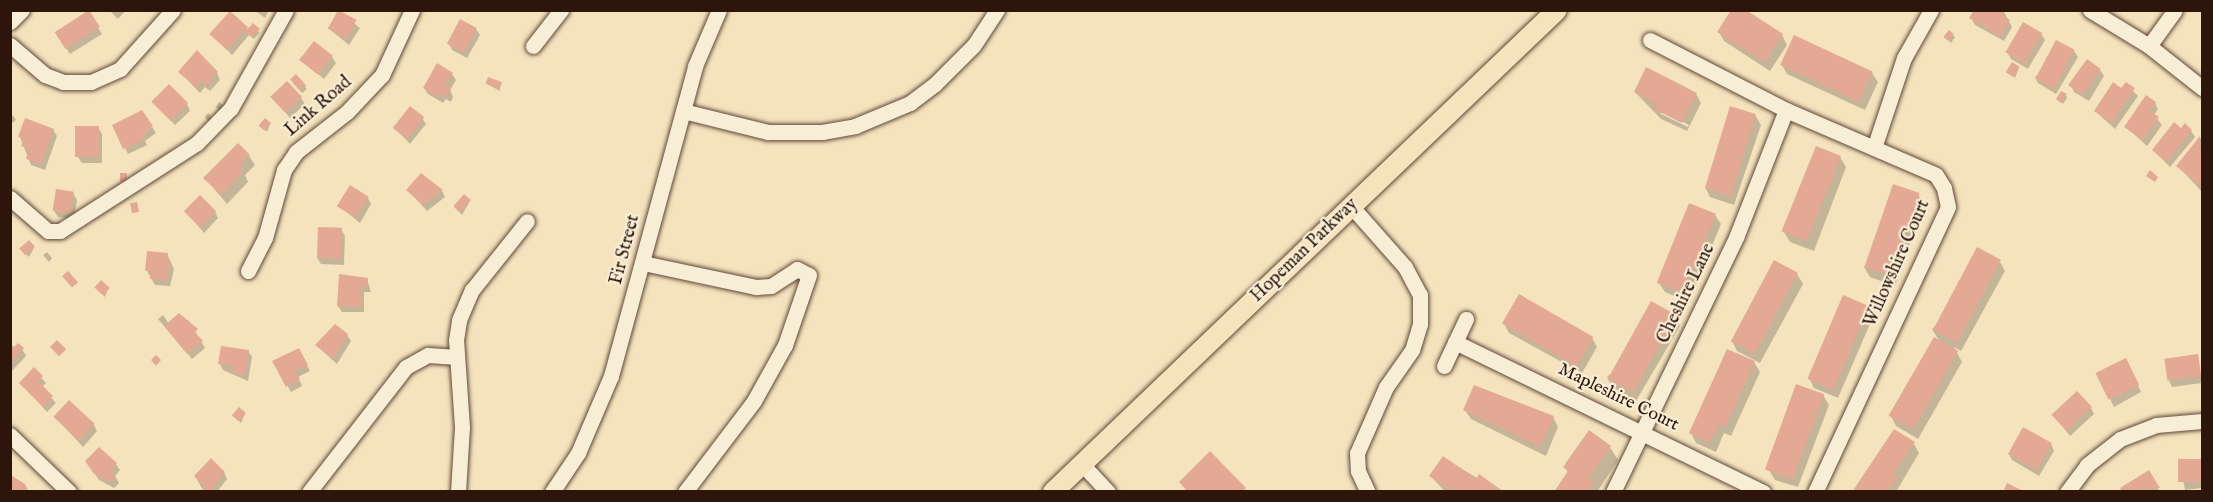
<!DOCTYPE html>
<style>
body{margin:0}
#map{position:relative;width:2213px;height:502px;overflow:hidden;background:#f5e3be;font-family:"IM FELL English",serif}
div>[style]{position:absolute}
.shadow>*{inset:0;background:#0003}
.building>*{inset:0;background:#e3a994;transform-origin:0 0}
.roads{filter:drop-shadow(0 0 2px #5f4838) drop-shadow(0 0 2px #5f4838)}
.minor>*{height:15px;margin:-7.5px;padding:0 7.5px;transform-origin:7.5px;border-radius:7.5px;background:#f8edd5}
.major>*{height:20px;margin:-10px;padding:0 10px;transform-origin:10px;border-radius:10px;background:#f5e3be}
span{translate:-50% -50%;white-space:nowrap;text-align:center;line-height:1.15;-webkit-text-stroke:4.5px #f8edd5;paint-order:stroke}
.street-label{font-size:18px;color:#2d150b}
.frame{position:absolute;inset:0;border:12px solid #2d150b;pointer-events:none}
</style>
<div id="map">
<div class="shadow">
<div style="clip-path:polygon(109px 10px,126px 10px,118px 19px)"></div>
<div style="clip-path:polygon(254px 10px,269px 10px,265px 18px)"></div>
<div style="clip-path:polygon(339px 11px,360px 28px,349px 45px,328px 28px)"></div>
<div style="clip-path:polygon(88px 12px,102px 34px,70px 54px,60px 39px)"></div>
<div style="clip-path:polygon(2004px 12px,2012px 27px,2004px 41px,1975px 25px,1971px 18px)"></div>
<div style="clip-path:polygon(246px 28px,260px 32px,254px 39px,249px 35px,232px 55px,212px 35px)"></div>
<div style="clip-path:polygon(476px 29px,480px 35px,467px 58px,452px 50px,449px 44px)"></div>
<div style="clip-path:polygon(1719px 32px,1782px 35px,1787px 45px,1770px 71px,1724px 41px)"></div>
<div style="clip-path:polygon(2041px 34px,2045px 40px,2028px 69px,2011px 59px,2007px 52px)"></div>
<div style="clip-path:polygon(1953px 35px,1955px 37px,1951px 43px,1945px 37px)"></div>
<div style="clip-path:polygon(2074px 51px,2078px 57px,2056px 94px,2038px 83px,2035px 77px)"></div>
<div style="clip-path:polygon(332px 57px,336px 63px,324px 79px,302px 60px)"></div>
<div style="clip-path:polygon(1782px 65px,1872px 73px,1878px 82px,1865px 110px,1787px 74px)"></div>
<div style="clip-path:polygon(2019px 68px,2015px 78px,2008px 72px)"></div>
<div style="clip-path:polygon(2100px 70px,2104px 76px,2089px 101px,2074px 92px,2071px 85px)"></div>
<div style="clip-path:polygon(180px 72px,217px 73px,220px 80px,210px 91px,205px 87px,200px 93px)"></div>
<div style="clip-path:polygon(452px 74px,456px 80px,450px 90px,453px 97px,451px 102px,446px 99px,443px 103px,428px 94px,424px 88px)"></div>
<div style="clip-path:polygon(296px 76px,307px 89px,302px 93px,293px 83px)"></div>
<div style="clip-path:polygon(500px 83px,500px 91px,487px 84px)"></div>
<div style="clip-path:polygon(2126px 84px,2138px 96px,2115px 129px,2095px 111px)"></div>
<div style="clip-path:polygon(evenodd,1635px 92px,1696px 94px,1701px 103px,1687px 131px,1661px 119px,1635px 92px,1661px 111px,1689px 125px,1688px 127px,1661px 114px,1661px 111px)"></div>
<div style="clip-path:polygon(2066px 95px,2067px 98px,2063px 104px,2058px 99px)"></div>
<div style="clip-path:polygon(272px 97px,301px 98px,305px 104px,290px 118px)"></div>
<div style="clip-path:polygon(152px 101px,187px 104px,190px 111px,175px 125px)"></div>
<div style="clip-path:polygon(219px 102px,223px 105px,221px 113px,216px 107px)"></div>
<div style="clip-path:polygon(2155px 103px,2158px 109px,2154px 115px,2162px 125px,2147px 146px,2126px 127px)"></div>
<div style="clip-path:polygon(10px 112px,16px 120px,10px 125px)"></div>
<div style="clip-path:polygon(208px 113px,214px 119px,210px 123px,205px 117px)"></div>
<div style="clip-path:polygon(1755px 115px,1761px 125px,1734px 205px,1710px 197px,1705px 187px)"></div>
<div style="clip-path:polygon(422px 118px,426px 124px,410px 144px,393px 126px)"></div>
<div style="clip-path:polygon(270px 124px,267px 132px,261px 126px)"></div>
<div style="clip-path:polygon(98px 127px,102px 134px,102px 163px,82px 163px,78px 157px)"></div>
<div style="clip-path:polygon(152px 127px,156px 133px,145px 141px,147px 145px,128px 154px,125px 148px)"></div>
<div style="clip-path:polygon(53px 130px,57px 136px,45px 170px,31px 165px,20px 137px)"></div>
<div style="clip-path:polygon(2181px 130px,2191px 131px,2195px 137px,2170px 167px,2153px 150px)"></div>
<div style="clip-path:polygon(2201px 138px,2202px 140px,2202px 192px,2178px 166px)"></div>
<div style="clip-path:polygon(249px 156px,255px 165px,245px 175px,248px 182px,227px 204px,205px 178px)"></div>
<div style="clip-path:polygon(1840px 157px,1846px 167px,1814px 251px,1790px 242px,1784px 232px)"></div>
<div style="clip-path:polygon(408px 190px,442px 191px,445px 197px,427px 211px)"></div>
<div style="clip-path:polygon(73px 193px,77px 200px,74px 219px,58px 217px,54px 211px)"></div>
<div style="clip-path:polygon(1918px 194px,1924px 204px,1895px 286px,1870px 277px,1864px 267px)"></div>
<div style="clip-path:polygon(368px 198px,371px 204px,360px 223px,339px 206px)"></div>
<div style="clip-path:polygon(470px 201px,462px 215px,454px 207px)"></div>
<div style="clip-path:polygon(186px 211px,215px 212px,218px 218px,204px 233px)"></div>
<div style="clip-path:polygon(1715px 215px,1721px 224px,1689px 302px,1665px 292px,1659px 283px)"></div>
<div style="clip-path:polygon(341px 229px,345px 236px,344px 265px,321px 264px,317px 258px)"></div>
<div style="clip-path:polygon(34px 248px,29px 257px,24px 252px)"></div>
<div style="clip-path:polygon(47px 252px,52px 258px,49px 262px,43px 255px)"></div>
<div style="clip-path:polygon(167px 254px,174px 269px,170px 286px,155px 285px,147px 271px)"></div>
<div style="clip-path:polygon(2000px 262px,2005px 271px,1961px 351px,1954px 347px,1962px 362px,1918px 439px,1896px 426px,1891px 416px,1940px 342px,1932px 329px)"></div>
<div style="clip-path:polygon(1797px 274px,1803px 284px,1760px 363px,1737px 351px,1732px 341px)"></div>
<div style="clip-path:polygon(367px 279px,371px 292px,364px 292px,364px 312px,342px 312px,338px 306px)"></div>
<div style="clip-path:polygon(108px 289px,105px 297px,98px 290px)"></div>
<div style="clip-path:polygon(1868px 307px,1873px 317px,1838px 398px,1814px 388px,1809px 378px)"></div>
<div style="clip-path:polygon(163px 315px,169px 324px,188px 320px,205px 348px,192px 359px,158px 319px)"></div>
<div style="clip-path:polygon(1675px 317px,1680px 326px,1636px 401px,1612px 387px,1607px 377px)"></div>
<div style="clip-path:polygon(1504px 324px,1592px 338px,1597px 347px,1582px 373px,1509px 333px)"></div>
<div style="clip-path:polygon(347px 335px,351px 341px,337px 364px,317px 346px)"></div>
<div style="clip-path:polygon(10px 346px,22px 349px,26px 356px,10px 373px)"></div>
<div style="clip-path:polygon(299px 350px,310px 371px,298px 377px,302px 386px,291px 392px,274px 362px)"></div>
<div style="clip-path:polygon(248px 351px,252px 357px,248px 381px,223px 370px,220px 364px)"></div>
<div style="clip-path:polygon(2197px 355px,2202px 383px,2172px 387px,2169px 381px)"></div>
<div style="clip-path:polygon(1754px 362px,1760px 372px,1731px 436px,1724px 433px,1716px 452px,1696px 443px,1691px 433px)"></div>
<div style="clip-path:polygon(2129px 366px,2141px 392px,2114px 407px,2098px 373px)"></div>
<div style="clip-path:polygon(34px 370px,46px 383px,42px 387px,56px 403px,47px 412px,21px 383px)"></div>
<div style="clip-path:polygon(1823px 395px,1829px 405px,1798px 487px,1775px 480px,1769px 470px)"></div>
<div style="clip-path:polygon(2091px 408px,2094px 414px,2070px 436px,2053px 414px)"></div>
<div style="clip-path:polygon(1465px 410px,1553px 417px,1558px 427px,1546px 456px,1471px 419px)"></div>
<div style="clip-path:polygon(245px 414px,241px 423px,234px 416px)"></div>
<div style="clip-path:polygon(56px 418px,94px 425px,97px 431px,83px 447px)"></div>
<div style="clip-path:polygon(1590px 433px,1610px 447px,1618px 460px,1597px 492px,1555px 492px,1568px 473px,1565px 467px)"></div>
<div style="clip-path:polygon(1914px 444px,1919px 453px,1896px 492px,1854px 492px)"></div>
<div style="clip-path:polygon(2051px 444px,2054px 451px,2039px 476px,2012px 460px,2009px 454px)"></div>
<div style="clip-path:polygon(1444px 458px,1500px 492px,1445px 492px,1431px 476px)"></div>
<div style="clip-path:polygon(2202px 461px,2202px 488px,2185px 490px,2180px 463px)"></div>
<div style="clip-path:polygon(87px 462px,116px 464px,120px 470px,115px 476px,119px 483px,114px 488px,99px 480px)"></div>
<div style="clip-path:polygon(224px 472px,227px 479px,217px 492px,204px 492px,195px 476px)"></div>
<div style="clip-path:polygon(2149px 472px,2160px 492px,2123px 492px)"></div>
</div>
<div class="building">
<div style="left:89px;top:10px;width:20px;height:41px;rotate:57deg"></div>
<div style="left:338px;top:10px;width:21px;height:21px;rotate:28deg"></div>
<div style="clip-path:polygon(1731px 10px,1746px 10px,1783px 34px,1764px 62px,1717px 32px)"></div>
<div style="clip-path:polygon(1974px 10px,2005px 10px,2002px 15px,2010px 20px,2000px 36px,1969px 18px)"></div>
<div style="left:230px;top:11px;width:24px;height:31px;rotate:42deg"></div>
<div style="left:460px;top:19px;width:19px;height:28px;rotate:28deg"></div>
<div style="left:2023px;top:22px;width:22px;height:35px;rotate:30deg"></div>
<div style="clip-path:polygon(253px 23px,260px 29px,252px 37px,245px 32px)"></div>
<div style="left:1949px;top:30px;width:6px;height:9px;rotate:39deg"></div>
<div style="left:1794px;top:35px;width:87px;height:33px;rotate:25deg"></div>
<div style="left:2056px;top:40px;width:21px;height:44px;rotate:28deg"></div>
<div style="left:314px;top:41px;width:24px;height:24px;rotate:38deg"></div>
<div style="clip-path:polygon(197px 50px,218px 72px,206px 86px,201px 81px,196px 87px,178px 72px)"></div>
<div style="left:2087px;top:59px;width:17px;height:32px;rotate:36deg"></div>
<div style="left:2012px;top:62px;width:9px;height:12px;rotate:32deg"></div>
<div style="clip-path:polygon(437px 63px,453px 73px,445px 86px,451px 90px,447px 96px,442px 93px,439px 98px,423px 88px)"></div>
<div style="clip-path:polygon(1646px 67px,1697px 93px,1682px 123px,1654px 109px,1657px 104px,1634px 92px)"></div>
<div style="left:296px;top:74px;width:15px;height:8px;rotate:48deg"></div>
<div style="left:488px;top:77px;width:15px;height:7px;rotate:20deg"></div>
<div style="left:287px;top:81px;width:22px;height:23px;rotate:47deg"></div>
<div style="clip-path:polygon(2113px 82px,2121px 88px,2126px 82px,2135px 88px,2112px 123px,2094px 111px)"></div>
<div style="left:169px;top:84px;width:27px;height:25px;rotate:45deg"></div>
<div style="clip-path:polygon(2061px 91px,2067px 94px,2061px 103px,2056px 99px)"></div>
<div style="clip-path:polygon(2146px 95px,2156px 102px,2150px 111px,2159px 117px,2143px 140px,2124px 127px)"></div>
<div style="left:410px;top:106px;width:18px;height:28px;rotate:38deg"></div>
<div style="left:1730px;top:106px;width:27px;height:86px;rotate:17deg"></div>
<div style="clip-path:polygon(142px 110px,153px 126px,143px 134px,145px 139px,123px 149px,112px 125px)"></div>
<div style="clip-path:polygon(25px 118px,54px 129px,41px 164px,26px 159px,29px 149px,21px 146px,24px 139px,18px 137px)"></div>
<div style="left:265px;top:118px;width:8px;height:10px;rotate:40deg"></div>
<div style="clip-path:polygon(2174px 122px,2181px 128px,2185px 123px,2192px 130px,2166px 162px,2152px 150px)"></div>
<div style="left:99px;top:126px;width:31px;height:24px;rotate:90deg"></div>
<div style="clip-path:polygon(2200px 136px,2202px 180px,2199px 185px,2176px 166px)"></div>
<div style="clip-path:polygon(238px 143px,250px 155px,239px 166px,244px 171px,221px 195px,203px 178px)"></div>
<div style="left:1816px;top:146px;width:27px;height:92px;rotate:22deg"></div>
<div style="clip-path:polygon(2150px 170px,2158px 177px,2155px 182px,2146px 176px)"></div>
<div style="left:120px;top:173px;width:7px;height:9px"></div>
<div style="clip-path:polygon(421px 173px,443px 190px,423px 205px,406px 190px)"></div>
<div style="left:1893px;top:184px;width:28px;height:88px;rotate:19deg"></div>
<div style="left:350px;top:185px;width:22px;height:25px;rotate:32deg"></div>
<div style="left:56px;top:189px;width:18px;height:22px;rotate:9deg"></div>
<div style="left:464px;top:194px;width:9px;height:16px;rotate:41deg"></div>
<div style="left:200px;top:195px;width:23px;height:23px;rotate:45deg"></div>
<div style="left:137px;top:202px;width:10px;height:7px;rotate:79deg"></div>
<div style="left:1689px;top:203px;width:29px;height:86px;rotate:22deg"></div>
<div style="left:318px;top:227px;width:24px;height:31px;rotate:2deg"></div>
<div style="left:29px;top:240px;width:9px;height:13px;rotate:49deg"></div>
<div style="left:1977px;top:247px;width:27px;height:94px;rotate:28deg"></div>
<div style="clip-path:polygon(147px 251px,168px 253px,167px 261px,171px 261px,167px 280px,150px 279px,151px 271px,145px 271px)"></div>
<div style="left:1774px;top:260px;width:27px;height:92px;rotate:28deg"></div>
<div style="left:68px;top:271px;width:15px;height:8px;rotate:48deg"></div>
<div style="clip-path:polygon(339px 274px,368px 278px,368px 286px,361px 286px,361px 307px,337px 306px)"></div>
<div style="left:101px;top:280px;width:12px;height:10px;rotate:42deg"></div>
<div style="left:1519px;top:294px;width:86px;height:34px;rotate:30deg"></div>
<div style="left:1843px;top:295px;width:28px;height:91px;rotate:23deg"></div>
<div style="left:1651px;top:301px;width:29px;height:89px;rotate:29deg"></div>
<div style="clip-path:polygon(179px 313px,198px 329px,195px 332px,203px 341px,187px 354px,164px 326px)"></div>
<div style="clip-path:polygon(335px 324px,348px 334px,333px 359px,315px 345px)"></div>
<div style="left:1934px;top:337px;width:28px;height:91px;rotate:30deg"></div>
<div style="left:57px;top:340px;width:13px;height:10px;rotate:45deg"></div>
<div style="clip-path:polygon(18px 343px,24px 348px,10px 363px,10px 344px,14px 347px)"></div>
<div style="clip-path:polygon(221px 346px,249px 350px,245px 375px,232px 373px,233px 366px,218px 364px)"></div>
<div style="clip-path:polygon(299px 348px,308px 365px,295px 371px,300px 379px,286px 387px,272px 361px)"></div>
<div style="clip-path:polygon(1727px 349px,1755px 361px,1725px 427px,1719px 424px,1710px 443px,1689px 433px)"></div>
<div style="left:2198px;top:354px;width:22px;height:34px;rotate:82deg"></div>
<div style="clip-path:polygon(156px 355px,161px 360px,156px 366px,151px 360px)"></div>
<div style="left:2126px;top:358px;width:30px;height:34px;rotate:64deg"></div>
<div style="clip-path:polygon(34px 367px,43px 376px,38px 381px,53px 396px,43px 407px,19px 383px)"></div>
<div style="left:1796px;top:384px;width:30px;height:91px;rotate:20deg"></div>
<div style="clip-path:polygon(1474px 385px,1554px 416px,1540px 447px,1463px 410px)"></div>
<div style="left:2077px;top:391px;width:22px;height:35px;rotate:47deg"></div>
<div style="left:69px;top:400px;width:35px;height:23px;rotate:43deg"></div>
<div style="left:239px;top:407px;width:9px;height:11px;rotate:41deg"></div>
<div style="left:2023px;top:427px;width:33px;height:31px;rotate:29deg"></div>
<div style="clip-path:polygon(1894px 429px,1915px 442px,1893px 475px,1897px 478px,1888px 492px,1852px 492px)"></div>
<div style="clip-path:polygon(1589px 430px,1611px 446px,1589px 479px,1594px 482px,1587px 492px,1554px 492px,1568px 471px,1563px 467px)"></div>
<div style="clip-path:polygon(99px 447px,117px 463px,111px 471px,116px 476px,110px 482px,94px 474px,85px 461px)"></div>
<div style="clip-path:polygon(1210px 451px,1246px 488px,1242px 492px,1188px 492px,1179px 482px)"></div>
<div style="clip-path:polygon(1443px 456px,1476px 479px,1479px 474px,1504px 492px,1452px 492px,1429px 476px)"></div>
<div style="clip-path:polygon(211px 458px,225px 472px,210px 492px,202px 492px,206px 488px,194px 476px)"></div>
<div style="left:2202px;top:459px;width:23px;height:24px;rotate:90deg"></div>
<div style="clip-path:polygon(2149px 470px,2160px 488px,2122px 492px,2120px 488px)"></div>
<div style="clip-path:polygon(12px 476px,25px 484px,29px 492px,10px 492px)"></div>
<div style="clip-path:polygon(2007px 483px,2025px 492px,2003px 492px)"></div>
</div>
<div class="roads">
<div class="minor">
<div style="left:2090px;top:10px;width:69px;rotate:31.4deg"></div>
<div style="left:2149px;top:46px;width:68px;rotate:38.4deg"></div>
<div style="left:10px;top:22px;width:17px;rotate:-45deg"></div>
<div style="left:1650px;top:40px;width:153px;rotate:27.2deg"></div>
<div style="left:1786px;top:110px;width:163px;rotate:23.4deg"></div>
<div style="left:1936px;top:175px;width:15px;rotate:58deg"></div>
<div style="left:1944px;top:188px;width:19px;rotate:78deg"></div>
<div style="left:1948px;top:207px;width:315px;rotate:115deg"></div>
<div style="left:10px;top:45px;width:46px;rotate:40.6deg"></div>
<div style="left:45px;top:75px;width:19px;rotate:21deg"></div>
<div style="left:63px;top:82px;width:28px"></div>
<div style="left:91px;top:82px;width:32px;rotate:-24deg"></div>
<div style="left:120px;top:69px;width:79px;rotate:-48.1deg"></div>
<div style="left:533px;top:46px;width:46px;rotate:-52.1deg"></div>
<div style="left:2149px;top:46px;width:44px;rotate:-54.2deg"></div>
<div style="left:683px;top:111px;width:88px;rotate:13.9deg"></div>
<div style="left:768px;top:132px;width:54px"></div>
<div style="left:822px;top:132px;width:34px;rotate:-10deg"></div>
<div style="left:855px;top:126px;width:60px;rotate:-22.7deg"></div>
<div style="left:910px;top:103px;width:31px;rotate:-37deg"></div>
<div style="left:935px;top:84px;width:55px;rotate:-45deg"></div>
<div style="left:974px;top:45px;width:42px;rotate:-56.7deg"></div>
<div style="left:1874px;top:148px;width:95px;rotate:-71.6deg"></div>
<div style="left:1904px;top:58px;width:55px;rotate:-60.6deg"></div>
<div style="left:10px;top:198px;width:50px;rotate:41deg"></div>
<div style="left:48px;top:231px;width:12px"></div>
<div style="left:60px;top:231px;width:163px;rotate:-32.7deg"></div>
<div style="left:197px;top:143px;width:49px;rotate:-45.8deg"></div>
<div style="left:231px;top:108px;width:112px;rotate:-60.7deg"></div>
<div style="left:1352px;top:207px;width:80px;rotate:48.5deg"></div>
<div style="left:1405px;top:267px;width:32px;rotate:62deg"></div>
<div style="left:1420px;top:295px;width:29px;rotate:90deg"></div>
<div style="left:1420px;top:324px;width:27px;rotate:107deg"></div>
<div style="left:1412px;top:350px;width:45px;rotate:125.1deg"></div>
<div style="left:1386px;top:387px;width:72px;rotate:113.7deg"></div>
<div style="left:1357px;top:453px;width:18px;rotate:87deg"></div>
<div style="left:1358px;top:471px;width:23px;rotate:65deg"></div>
<div style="left:643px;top:263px;width:116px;rotate:12deg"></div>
<div style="left:756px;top:287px;width:15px;rotate:-4deg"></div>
<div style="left:771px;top:286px;width:31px;rotate:-33deg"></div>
<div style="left:797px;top:269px;width:13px;rotate:27deg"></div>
<div style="left:809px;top:275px;width:74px;rotate:108.9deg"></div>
<div style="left:785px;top:345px;width:64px;rotate:119deg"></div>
<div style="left:754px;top:401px;width:114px;rotate:127.2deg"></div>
<div style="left:248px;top:271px;width:37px;rotate:-63deg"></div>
<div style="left:265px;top:238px;width:71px;rotate:-74.4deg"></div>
<div style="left:284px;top:170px;width:22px;rotate:-56deg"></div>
<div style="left:296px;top:152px;width:65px;rotate:-38.1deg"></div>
<div style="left:347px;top:112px;width:51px;rotate:-46.6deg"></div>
<div style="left:382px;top:75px;width:72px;rotate:-65.2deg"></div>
<div style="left:1455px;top:342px;width:343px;rotate:26deg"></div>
<div style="left:1444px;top:366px;width:52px;rotate:-64.9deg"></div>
<div style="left:10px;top:435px;width:82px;rotate:44deg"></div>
<div style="left:1082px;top:464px;width:38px;rotate:47deg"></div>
<div style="left:309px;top:492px;width:158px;rotate:-52.2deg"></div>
<div style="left:406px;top:367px;width:25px;rotate:-29deg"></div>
<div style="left:428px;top:355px;width:29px;rotate:4deg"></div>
<div style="left:458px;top:492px;width:65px;rotate:-86.5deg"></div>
<div style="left:462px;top:427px;width:87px;rotate:-93.9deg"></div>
<div style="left:456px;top:340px;width:20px;rotate:-81deg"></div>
<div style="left:459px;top:320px;width:33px;rotate:-67deg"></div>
<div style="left:472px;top:290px;width:88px;rotate:-51.4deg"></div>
<div style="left:552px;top:492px;width:47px;rotate:-56.3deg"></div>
<div style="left:578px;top:453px;width:84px;rotate:-66.8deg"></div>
<div style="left:611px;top:376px;width:321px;rotate:-74.8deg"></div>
<div style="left:695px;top:66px;width:61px;rotate:-66.8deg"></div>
<div style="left:1613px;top:492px;width:285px;rotate:-64.2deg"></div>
<div style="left:1737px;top:235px;width:134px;rotate:-68.6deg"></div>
<div style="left:2067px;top:492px;width:34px;rotate:-53deg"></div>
<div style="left:2087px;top:465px;width:42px;rotate:-38.2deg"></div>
<div style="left:2120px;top:439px;width:39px;rotate:-21deg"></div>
<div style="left:2156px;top:425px;width:46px;rotate:-5deg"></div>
</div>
<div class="major">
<div style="left:1053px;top:492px;width:697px;rotate:-43.72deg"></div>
</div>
</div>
<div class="street-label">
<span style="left:319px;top:107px;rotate:-41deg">Link Road</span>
<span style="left:626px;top:250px;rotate:-75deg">Fir Street</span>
<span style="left:1305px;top:251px;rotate:-44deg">Hopeman Parkway</span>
<span style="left:1898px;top:264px;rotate:-66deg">Willowshire Court</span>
<span style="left:1687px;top:294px;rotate:-64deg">Cheshire Lane</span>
<span style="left:1618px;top:398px;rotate:26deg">Mapleshire Court</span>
</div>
<div class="frame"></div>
</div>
